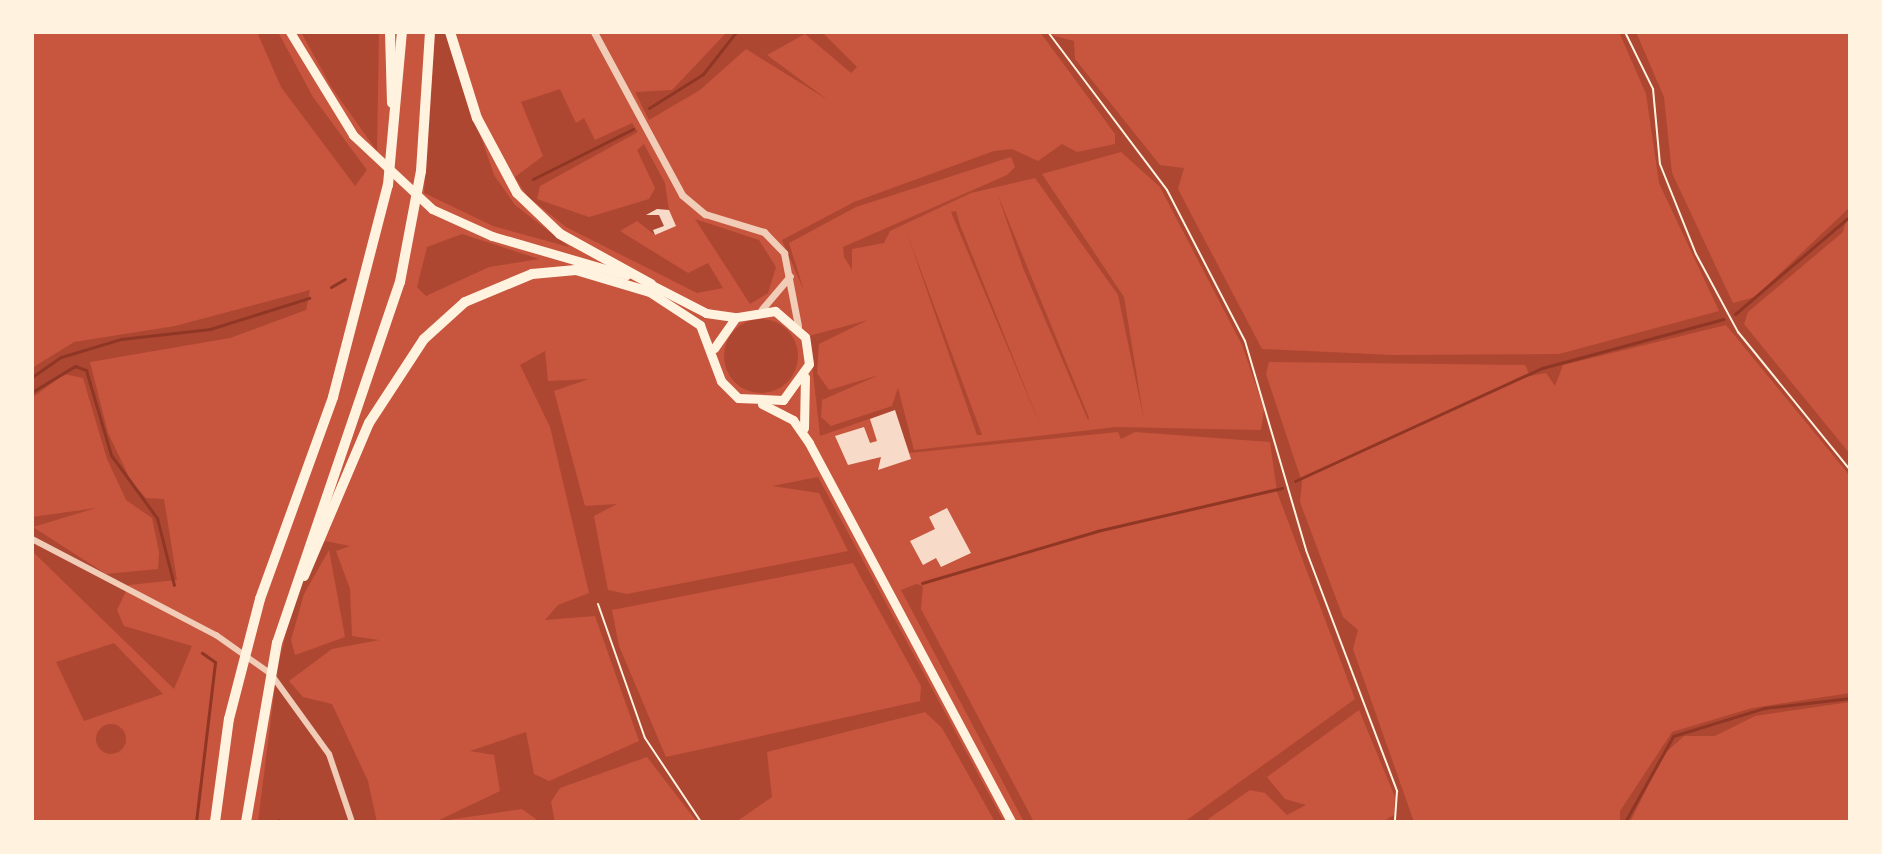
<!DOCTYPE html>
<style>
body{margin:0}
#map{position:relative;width:1882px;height:854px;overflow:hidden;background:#c8553d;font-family:Raleway,sans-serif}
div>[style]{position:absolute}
.green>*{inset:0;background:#ae4732}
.round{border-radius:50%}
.stream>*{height:3px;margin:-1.5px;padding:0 1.5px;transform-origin:1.5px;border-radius:1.5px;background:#8f3625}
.building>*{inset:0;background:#f7dbc8}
.path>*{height:2px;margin:-1px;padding:0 1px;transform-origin:1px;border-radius:1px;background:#fff3e0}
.minor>*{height:6px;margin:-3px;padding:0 3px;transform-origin:3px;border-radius:3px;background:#f1ccb7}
.tertiary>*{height:7px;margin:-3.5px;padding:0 3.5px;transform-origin:3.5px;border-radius:3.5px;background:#f1ccb7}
.primary>*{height:9px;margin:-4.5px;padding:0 4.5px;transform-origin:4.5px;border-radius:4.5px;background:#fff3e0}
.trunk>*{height:9px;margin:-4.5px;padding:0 4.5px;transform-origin:4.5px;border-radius:4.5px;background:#fff3e0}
.motorway>*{height:10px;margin:-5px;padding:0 5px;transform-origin:5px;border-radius:5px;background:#fff3e0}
span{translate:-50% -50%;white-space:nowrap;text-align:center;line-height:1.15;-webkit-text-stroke:6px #fff3e0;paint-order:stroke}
.frame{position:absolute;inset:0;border:34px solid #fff3e0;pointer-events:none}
</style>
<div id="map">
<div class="green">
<div style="clip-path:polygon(257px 32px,278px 32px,313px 97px,367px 170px,355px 186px,281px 87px)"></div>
<div style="clip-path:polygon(301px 32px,379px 32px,377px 151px,332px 88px)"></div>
<div style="clip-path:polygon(435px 32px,445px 32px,494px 175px,515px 205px,569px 247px,493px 226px,424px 193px)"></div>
<div style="clip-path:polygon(727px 32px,822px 32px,857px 67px,851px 73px,805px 34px,767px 55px,828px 100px,746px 49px,700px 90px,649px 120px,635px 92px,672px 90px)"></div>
<div style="clip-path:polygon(1040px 32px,1074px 41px,1075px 59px,1160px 165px,1184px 168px,1178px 189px,1262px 349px,1392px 355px,1559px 354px,1719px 311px,1659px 183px,1646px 94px,1619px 32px,1636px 32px,1664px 97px,1672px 173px,1733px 303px,1755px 297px,1850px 207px,1843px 232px,1748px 312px,1744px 324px,1850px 454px,1850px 476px,1726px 325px,1563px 365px,1555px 386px,1546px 373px,1530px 376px,1525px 365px,1269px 362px,1266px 374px,1302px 482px,1300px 502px,1343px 617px,1358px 630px,1353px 649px,1414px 822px,1384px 821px,1394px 815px,1395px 797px,1359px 710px,1267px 777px,1285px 799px,1306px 805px,1287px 815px,1265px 793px,1250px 790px,1204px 822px,1184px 822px,1355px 699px,1277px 492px,1270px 442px,1135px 432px,1121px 439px,1118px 432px,909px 453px,895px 410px,820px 436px,809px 336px,868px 320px,819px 344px,817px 373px,829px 390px,879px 375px,822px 400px,821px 417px,831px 426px,892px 406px,898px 388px,914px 450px,1116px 427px,1261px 430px,1264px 409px,1242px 345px,1160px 187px,1121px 152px,1042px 174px,1124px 297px,1144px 420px,1118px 295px,1035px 178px,971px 193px,890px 231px,884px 243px,852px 249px,852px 270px,844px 257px,843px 247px,1007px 175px,1015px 167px,1011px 157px,856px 207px,789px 243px,804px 291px,782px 240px,854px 202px,994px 151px,1012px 149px,1038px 161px,1062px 144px,1077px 152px,1115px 144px,1115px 134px)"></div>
<div style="clip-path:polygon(560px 89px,576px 123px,584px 118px,595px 140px,632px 123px,638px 132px,540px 186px,537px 199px,589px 217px,649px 199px,655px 188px,637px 150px,644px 144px,665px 183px,669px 210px,646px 215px,659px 215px,664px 226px,655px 235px,637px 221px,620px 231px,688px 273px,708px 263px,723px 288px,697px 293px,566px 227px,527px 196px,515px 177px,543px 156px,521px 102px)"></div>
<div style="clip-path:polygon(997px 193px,1089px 418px,1088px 420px,1023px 268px)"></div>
<div style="clip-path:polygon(956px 211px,960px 225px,1041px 427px,951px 212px)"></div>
<div style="clip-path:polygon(695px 219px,759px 240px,776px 267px,768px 293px,750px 304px)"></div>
<div style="clip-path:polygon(907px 233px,982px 435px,977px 435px)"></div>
<div style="clip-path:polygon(462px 234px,539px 259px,489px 267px,426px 296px,417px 287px,427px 247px)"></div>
<div style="clip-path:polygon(310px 290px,306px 310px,230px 338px,90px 362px,108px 433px,132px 483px,146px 498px,164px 499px,177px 580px,129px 585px,117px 610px,124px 626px,192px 646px,174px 689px,32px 551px,32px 517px,96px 508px,33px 527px,106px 574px,158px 569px,159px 552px,152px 518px,126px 500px,107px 459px,83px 378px,64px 374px,32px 398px,32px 368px,74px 342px,175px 326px)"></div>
<div class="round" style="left:724px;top:319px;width:74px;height:74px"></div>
<div style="clip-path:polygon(evenodd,545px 351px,548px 381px,589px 379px,554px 391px,585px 506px,617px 504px,594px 516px,608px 590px,627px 594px,848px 551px,819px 493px,772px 486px,818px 477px,1004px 822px,995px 822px,942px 728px,925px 712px,767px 752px,772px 797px,736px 822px,697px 822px,647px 757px,560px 788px,551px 802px,555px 822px,540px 822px,522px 809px,435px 822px,500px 791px,494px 755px,470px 751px,526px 732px,534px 774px,549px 781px,639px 741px,595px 616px,545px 620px,558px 605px,589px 593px,550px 427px,520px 365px,545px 351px,853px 563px,921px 686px,920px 701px,666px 757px,619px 646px,612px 610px,853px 563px)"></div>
<div style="clip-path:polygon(evenodd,325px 541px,350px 546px,336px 551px,350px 589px,352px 636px,379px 640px,332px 649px,289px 681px,303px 697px,332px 704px,368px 781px,377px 822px,258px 822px,277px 670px,297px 588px,325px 541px,329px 550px,345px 637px,295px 655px,291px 640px,304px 594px,329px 550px)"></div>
<div style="clip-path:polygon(916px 584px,923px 586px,921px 609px,1034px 822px,1024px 822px,901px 590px)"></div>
<div style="clip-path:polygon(114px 643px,163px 694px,84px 721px,56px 662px)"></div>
<div style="clip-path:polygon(1850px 693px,1850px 702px,1755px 716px,1715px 736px,1684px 736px,1664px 754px,1630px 822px,1620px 822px,1620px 811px,1672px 732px,1752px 708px)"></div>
<div class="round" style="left:96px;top:724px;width:30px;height:30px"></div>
</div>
<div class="stream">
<div style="left:649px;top:108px;width:64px;rotate:-32.2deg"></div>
<div style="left:703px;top:74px;width:53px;rotate:-51.8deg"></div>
<div style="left:533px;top:179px;width:112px;rotate:-26.6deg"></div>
<div style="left:331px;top:287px;width:16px;rotate:-30deg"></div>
<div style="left:1735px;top:314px;width:151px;rotate:-40.4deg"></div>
<div style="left:32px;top:377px;width:35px;rotate:-35deg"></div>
<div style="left:61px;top:357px;width:63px;rotate:-16.7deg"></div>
<div style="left:121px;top:339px;width:90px;rotate:-6.4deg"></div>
<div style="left:210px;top:329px;width:104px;rotate:-17.4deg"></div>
<div style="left:32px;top:392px;width:50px;rotate:-31.2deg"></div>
<div style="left:75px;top:366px;width:12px;rotate:20deg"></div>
<div style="left:86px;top:370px;width:89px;rotate:73.6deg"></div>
<div style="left:111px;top:455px;width:78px;rotate:53.9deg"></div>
<div style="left:157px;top:518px;width:69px;rotate:75.8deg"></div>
<div style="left:1295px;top:481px;width:272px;rotate:-24.6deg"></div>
<div style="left:1542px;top:368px;width:188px;rotate:-15.1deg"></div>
<div style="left:922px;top:583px;width:183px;rotate:-16.5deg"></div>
<div style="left:1097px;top:531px;width:190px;rotate:-13.1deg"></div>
<div style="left:278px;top:820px;width:3px;rotate:45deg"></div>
<div style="left:196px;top:822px;width:161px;rotate:-83.2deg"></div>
<div style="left:215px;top:662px;width:16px;rotate:-145deg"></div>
<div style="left:1625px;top:822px;width:98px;rotate:-60.8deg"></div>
<div style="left:1673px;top:736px;width:95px;rotate:-17.1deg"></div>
<div style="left:1764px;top:708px;width:87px;rotate:-6.6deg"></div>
</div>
<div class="building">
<div style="clip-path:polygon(657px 209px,669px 210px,676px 226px,655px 235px,653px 230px,664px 226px,659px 215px,646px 215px)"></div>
<div style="clip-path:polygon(895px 410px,911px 459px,878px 470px,881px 457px,848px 465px,835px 436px,864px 427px,870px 443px,877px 441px,870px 419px)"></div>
<div style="clip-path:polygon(947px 508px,971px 553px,941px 567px,936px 558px,923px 565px,910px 541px,935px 529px,929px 517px)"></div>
</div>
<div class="path">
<div style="left:1048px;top:32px;width:198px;rotate:53deg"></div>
<div style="left:1167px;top:190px;width:170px;rotate:62.7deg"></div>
<div style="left:1245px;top:341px;width:218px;rotate:73.7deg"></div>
<div style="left:1306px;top:550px;width:258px;rotate:69.3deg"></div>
<div style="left:1397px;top:791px;width:31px;rotate:94deg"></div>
<div style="left:1625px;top:32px;width:64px;rotate:63.8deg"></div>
<div style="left:1653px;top:89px;width:75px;rotate:84.7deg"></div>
<div style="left:1660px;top:164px;width:97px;rotate:68.2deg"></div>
<div style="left:1696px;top:254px;width:89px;rotate:61.7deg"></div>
<div style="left:1738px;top:332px;width:178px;rotate:50.9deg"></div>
<div style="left:598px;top:604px;width:142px;rotate:70.7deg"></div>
<div style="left:645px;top:738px;width:101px;rotate:56.3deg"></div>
</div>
<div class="minor">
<div style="left:32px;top:539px;width:208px;rotate:27.6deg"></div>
<div style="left:216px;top:635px;width:67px;rotate:35.3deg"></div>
<div style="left:271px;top:674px;width:99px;rotate:54.1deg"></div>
<div style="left:329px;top:754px;width:72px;rotate:71.3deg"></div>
</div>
<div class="tertiary">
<div style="left:594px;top:32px;width:185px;rotate:61.6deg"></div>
<div style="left:682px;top:195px;width:30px;rotate:40deg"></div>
<div style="left:705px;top:214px;width:62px;rotate:17deg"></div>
<div style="left:764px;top:232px;width:29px;rotate:46deg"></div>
<div style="left:784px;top:253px;width:74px;rotate:79.1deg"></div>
<div style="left:762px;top:309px;width:43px;rotate:-49.7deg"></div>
</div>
<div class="primary">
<div style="left:762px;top:404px;width:35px;rotate:27deg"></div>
<div style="left:793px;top:420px;width:28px;rotate:55deg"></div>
<div style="left:809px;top:443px;width:429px;rotate:61.9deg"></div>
<div style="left:804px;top:428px;width:51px;rotate:-88.9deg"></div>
</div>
<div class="trunk">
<div style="left:290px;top:32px;width:121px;rotate:58.5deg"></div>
<div style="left:353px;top:135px;width:108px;rotate:43.1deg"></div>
<div style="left:432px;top:209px;width:66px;rotate:24.2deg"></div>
<div style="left:492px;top:236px;width:140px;rotate:16.2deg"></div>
<div style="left:648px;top:283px;width:65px;rotate:27.3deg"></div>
<div style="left:706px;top:313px;width:30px;rotate:8deg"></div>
<div style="left:645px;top:289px;width:66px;rotate:33.2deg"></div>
<div style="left:700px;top:325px;width:60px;rotate:69.4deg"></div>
<div style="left:721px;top:381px;width:24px;rotate:45deg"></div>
<div style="left:738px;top:398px;width:45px;rotate:2.5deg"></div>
<div style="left:783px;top:400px;width:44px;rotate:-54.2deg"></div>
<div style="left:809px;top:364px;width:27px;rotate:-98deg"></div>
<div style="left:805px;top:337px;width:40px;rotate:-139deg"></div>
<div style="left:775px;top:311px;width:39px;rotate:171deg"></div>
<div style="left:736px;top:317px;width:38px;rotate:125deg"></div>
</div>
<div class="motorway">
<div style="left:390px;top:32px;width:71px;rotate:88.4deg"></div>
<div style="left:450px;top:32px;width:90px;rotate:72.6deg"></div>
<div style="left:477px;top:118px;width:85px;rotate:61.9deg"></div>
<div style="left:517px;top:193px;width:59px;rotate:43.6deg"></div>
<div style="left:560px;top:234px;width:104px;rotate:28.8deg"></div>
<div style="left:304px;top:576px;width:166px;rotate:-67deg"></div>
<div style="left:369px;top:423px;width:100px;rotate:-56.8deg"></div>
<div style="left:424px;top:339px;width:55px;rotate:-42.1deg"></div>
<div style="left:465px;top:302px;width:73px;rotate:-22.7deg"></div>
<div style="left:532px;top:274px;width:44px;rotate:-5.2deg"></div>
<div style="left:576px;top:270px;width:77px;rotate:16.6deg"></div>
<div style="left:215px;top:822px;width:104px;rotate:-82.3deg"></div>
<div style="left:229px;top:719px;width:124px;rotate:-75.5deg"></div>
<div style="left:260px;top:599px;width:215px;rotate:-70.1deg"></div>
<div style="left:333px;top:397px;width:219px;rotate:-75.5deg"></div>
<div style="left:388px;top:185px;width:154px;rotate:-84.8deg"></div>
<div style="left:246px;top:822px;width:182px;rotate:-80.2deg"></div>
<div style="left:277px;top:643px;width:381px;rotate:-71.2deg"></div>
<div style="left:400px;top:282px;width:113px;rotate:-79.3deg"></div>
<div style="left:421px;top:171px;width:139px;rotate:-86.3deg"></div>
</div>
<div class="frame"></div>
</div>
